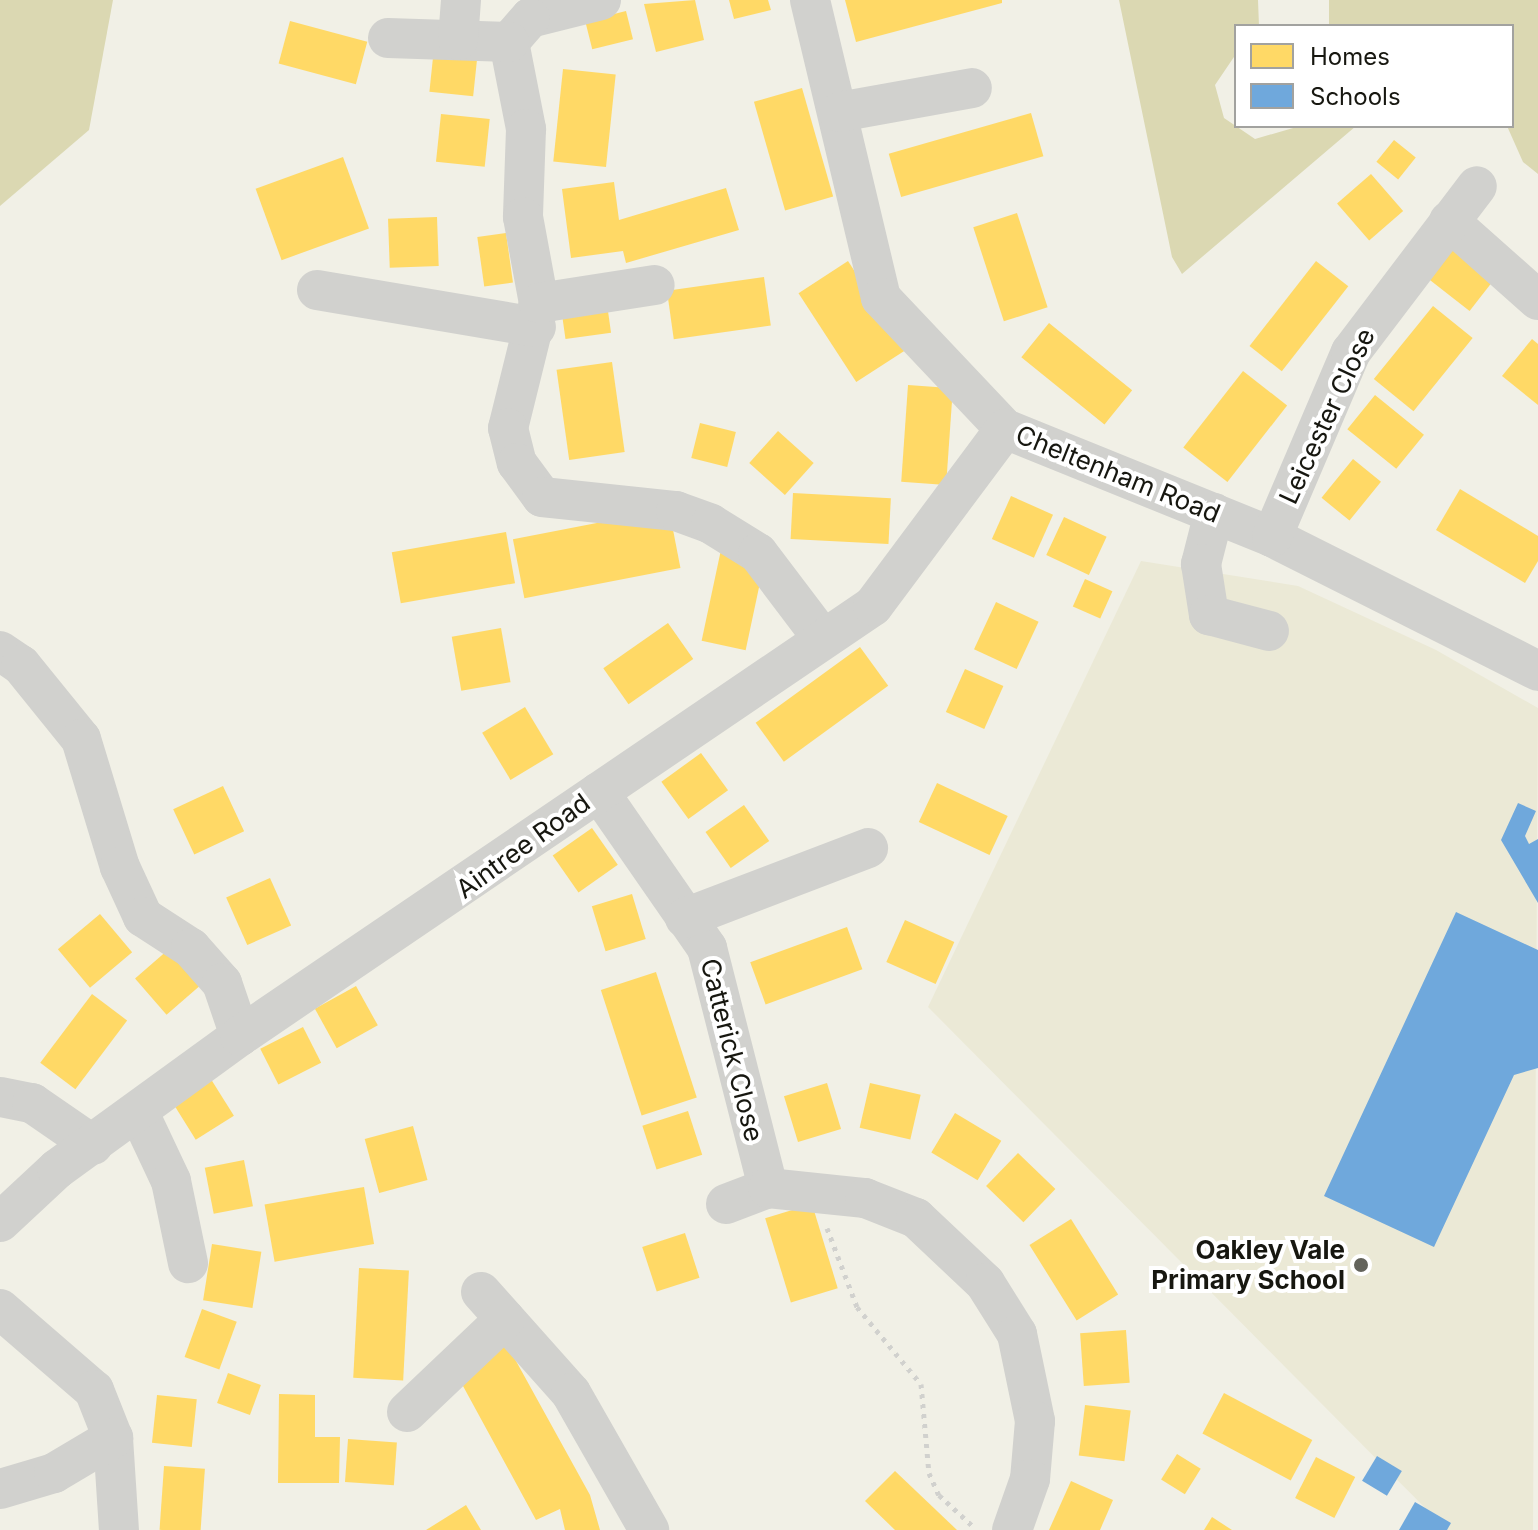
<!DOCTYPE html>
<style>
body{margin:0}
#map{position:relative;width:1538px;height:1530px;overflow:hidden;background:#f1f0e6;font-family:Inter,sans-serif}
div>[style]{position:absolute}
.built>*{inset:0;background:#ebe9d6}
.green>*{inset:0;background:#dbd8b2}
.homes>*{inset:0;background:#ffd966;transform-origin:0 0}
.schools>*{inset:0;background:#6fa8dc;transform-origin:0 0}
.path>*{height:5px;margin-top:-2.5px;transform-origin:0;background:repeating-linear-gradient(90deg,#d1d1ce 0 4px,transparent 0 10px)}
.minor>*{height:40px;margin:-20px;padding:0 20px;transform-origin:20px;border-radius:20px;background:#d1d1ce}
.dots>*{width:22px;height:22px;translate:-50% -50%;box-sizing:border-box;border:4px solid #fff;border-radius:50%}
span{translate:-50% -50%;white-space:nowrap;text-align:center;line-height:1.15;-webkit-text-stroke:8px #fff;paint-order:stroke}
.street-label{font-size:26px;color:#171710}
.poi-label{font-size:26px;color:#171710;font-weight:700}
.right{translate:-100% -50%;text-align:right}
.legend{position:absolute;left:1234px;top:24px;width:280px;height:104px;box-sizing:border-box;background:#fff;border:2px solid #a2a29f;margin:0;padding:10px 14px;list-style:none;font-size:24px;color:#171710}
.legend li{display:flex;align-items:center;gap:16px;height:40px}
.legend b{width:40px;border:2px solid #a2a29f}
</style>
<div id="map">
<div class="built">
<div style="clip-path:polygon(1141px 561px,1298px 586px,1436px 650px,1538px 708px,1533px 1530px,1447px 1530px,928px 1007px)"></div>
</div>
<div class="green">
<div style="clip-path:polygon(0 0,113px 0,89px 130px,0 206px)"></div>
<div style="clip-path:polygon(1119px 0,1258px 0,1259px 26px,1236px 26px,1236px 54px,1215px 85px,1224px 118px,1255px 139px,1300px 126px,1356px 126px,1182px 274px,1172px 257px)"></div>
<div style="clip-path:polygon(1329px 0,1538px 0,1538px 174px,1523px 162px,1507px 126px,1512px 26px,1329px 26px)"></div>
</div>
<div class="homes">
<div style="clip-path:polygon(695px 0,704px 40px,656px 52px,644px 4px)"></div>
<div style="clip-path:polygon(729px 0,768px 0,771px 10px,734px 19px)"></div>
<div style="clip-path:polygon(845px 0,1002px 0,1002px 3px,856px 42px)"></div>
<div style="left:626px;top:11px;width:29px;height:42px;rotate:76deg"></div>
<div style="left:290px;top:21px;width:80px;height:44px;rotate:15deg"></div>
<div style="left:434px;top:48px;width:44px;height:44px;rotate:6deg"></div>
<div style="left:563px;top:69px;width:53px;height:93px;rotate:6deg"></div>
<div style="left:802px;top:88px;width:113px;height:50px;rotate:74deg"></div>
<div style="left:1031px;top:113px;width:45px;height:148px;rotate:74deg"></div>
<div style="left:441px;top:114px;width:49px;height:48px;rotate:6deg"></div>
<div style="left:1394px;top:140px;width:28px;height:28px;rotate:39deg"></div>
<div style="left:343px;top:157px;width:76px;height:93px;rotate:70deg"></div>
<div style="left:1371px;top:174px;width:49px;height:45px;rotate:49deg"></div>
<div style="clip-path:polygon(614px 182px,619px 220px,726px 188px,739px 230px,626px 263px,623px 251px,571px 258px,562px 189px)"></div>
<div style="left:1017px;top:213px;width:99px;height:46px;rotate:72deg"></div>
<div style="left:437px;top:217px;width:49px;height:49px;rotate:88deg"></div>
<div style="left:506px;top:233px;width:50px;height:29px;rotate:82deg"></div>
<div style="left:1452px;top:249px;width:52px;height:38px;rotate:38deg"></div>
<div style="left:848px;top:261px;width:106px;height:59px;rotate:57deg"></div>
<div style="left:1316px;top:261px;width:41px;height:108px;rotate:38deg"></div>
<div style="left:764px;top:277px;width:49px;height:98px;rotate:82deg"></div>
<div style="left:607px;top:304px;width:29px;height:46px;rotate:82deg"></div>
<div style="left:1433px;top:306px;width:51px;height:94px;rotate:39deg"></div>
<div style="left:1049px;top:323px;width:107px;height:44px;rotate:39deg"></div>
<div style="clip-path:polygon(1532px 339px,1538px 344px,1538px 405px,1502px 376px)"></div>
<div style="left:612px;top:362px;width:91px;height:56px;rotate:82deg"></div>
<div style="left:1243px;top:371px;width:56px;height:97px;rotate:38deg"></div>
<div style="left:908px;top:385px;width:45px;height:97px;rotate:4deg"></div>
<div style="left:1375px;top:395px;width:63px;height:44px;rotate:39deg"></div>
<div style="left:700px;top:423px;width:37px;height:36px;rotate:14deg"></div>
<div style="left:778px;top:431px;width:48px;height:43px;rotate:42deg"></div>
<div style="left:1353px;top:459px;width:36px;height:50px;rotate:39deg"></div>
<div style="clip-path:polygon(1460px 489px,1538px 536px,1538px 561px,1525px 583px,1436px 530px)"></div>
<div style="left:793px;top:493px;width:98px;height:46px;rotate:3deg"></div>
<div style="left:1011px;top:496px;width:46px;height:47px;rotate:24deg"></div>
<div style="left:669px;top:509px;width:60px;height:159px;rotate:79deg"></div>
<div style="left:1064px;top:517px;width:47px;height:42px;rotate:25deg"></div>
<div style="left:506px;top:532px;width:52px;height:116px;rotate:80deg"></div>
<div style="left:722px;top:545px;width:45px;height:98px;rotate:12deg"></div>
<div style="left:1085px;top:579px;width:30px;height:30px;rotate:24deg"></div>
<div style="left:996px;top:602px;width:47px;height:52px;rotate:25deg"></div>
<div style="left:668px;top:623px;width:44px;height:79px;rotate:55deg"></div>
<div style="left:501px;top:628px;width:55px;height:50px;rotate:80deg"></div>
<div style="left:860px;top:647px;width:48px;height:129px;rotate:54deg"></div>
<div style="left:965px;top:669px;width:42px;height:47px;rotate:24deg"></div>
<div style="left:525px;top:707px;width:55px;height:50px;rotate:59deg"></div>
<div style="left:701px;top:753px;width:46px;height:49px;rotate:54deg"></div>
<div style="left:937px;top:783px;width:78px;height:43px;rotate:25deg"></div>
<div style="left:223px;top:786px;width:50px;height:55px;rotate:65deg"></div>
<div style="left:744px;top:805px;width:44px;height:47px;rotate:55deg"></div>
<div style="left:592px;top:828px;width:45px;height:48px;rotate:55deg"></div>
<div style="left:270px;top:878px;width:52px;height:48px;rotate:66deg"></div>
<div style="left:632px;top:894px;width:47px;height:42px;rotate:73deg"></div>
<div style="left:100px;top:914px;width:50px;height:55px;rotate:50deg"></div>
<div style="left:905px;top:920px;width:54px;height:46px;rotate:24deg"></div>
<div style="left:847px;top:927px;width:45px;height:103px;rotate:70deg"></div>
<div style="left:169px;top:949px;width:48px;height:45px;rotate:49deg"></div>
<div style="left:656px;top:972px;width:132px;height:58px;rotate:72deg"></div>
<div style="left:356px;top:986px;width:45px;height:47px;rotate:61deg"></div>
<div style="left:92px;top:994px;width:44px;height:86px;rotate:37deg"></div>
<div style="left:303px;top:1027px;width:40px;height:48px;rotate:63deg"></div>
<div style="left:209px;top:1076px;width:47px;height:45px;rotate:58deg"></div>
<div style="left:827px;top:1083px;width:48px;height:45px;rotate:73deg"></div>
<div style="left:870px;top:1083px;width:52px;height:46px;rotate:13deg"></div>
<div style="left:688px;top:1111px;width:46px;height:48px;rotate:72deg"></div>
<div style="left:955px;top:1113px;width:54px;height:46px;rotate:31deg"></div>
<div style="left:413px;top:1126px;width:56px;height:50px;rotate:75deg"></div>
<div style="left:1018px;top:1153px;width:52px;height:46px;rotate:44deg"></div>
<div style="left:244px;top:1160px;width:47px;height:40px;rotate:79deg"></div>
<div style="left:364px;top:1187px;width:58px;height:101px;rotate:80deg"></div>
<div style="left:812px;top:1204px;width:88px;height:49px;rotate:73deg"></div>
<div style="left:1071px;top:1219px;width:89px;height:49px;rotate:58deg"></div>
<div style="left:685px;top:1233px;width:47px;height:45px;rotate:72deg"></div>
<div style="left:212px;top:1244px;width:50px;height:57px;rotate:9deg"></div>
<div style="left:359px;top:1268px;width:50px;height:110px;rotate:3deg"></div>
<div style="left:202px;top:1309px;width:37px;height:51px;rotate:20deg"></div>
<div style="left:1126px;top:1330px;width:53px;height:46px;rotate:86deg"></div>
<div style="clip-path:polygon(506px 1343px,590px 1495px,600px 1530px,565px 1530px,560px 1509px,536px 1520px,457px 1375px)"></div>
<div style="left:228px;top:1373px;width:35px;height:32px;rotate:20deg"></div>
<div style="left:1224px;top:1393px;width:100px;height:46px;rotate:28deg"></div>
<div style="clip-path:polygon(279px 1394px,315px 1395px,315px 1437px,340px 1437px,339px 1483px,278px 1483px)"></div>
<div style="left:157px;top:1395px;width:40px;height:48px;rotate:6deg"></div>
<div style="left:1085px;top:1405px;width:46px;height:51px;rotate:7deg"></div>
<div style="left:348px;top:1439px;width:49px;height:43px;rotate:4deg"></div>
<div style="left:1177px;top:1454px;width:28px;height:30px;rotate:32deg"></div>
<div style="left:1316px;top:1457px;width:44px;height:46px;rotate:27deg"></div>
<div style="left:164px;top:1466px;width:41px;height:64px;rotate:4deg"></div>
<div style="clip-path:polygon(895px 1471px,957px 1530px,895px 1530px,865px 1501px)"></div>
<div style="clip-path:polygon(1071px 1481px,1113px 1500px,1100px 1530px,1049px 1530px)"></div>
<div style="clip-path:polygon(466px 1505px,481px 1530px,426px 1530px)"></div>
<div style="clip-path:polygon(1212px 1517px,1232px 1530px,1204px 1530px)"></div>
</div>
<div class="schools">
<div style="clip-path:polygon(1518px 803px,1536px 811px,1525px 836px,1529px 844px,1538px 839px,1538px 903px,1501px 840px)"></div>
<div style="clip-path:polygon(1456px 912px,1538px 950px,1538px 1068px,1514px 1075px,1434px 1247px,1324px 1196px)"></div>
<div style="left:1377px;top:1456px;width:29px;height:29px;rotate:31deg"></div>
<div style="clip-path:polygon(1415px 1502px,1451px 1523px,1447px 1530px,1399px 1530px)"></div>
</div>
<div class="path">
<div style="left:827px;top:1228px;width:85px;rotate:69.2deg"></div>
<div style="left:857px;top:1307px;width:100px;rotate:50.3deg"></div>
<div style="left:921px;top:1384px;width:89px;rotate:84.9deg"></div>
<div style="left:929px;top:1473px;width:24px;rotate:66deg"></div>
<div style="left:939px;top:1495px;width:50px;rotate:42.6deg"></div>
</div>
<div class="minor">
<div style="left:601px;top:0;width:73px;rotate:165.8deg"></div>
<div style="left:530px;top:18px;width:32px;rotate:131deg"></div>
<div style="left:509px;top:42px;width:89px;rotate:78.9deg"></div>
<div style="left:526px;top:129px;width:88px;rotate:92deg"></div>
<div style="left:523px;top:217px;width:87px;rotate:79.5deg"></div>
<div style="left:539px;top:303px;width:129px;rotate:103.9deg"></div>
<div style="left:508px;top:428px;width:36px;rotate:76deg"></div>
<div style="left:517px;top:463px;width:42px;rotate:53.7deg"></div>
<div style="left:542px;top:497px;width:135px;rotate:6deg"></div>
<div style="left:676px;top:511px;width:37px;rotate:20deg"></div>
<div style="left:711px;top:524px;width:55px;rotate:31.7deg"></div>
<div style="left:758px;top:553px;width:108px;rotate:52.9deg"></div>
<div style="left:810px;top:0;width:306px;rotate:76.6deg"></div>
<div style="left:881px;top:298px;width:180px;rotate:46.6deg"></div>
<div style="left:1005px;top:429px;width:288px;rotate:22deg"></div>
<div style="left:1272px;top:537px;width:298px;rotate:26.7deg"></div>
<div style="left:388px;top:38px;width:121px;rotate:1.9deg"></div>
<div style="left:458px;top:40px;width:40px;rotate:-85.7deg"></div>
<div style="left:839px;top:112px;width:135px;rotate:-10.2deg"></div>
<div style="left:1449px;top:221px;width:119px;rotate:41.6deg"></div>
<div style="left:317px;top:290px;width:222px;rotate:9.6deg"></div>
<div style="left:539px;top:303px;width:117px;rotate:-8.8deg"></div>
<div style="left:1214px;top:513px;width:53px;rotate:104.3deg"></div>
<div style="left:1201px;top:564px;width:52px;rotate:81.1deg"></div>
<div style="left:1209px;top:615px;width:62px;rotate:14.9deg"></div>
<div style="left:1272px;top:537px;width:201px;rotate:-66.9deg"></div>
<div style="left:1351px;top:352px;width:208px;rotate:-52.8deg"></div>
<div style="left:0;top:651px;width:25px;rotate:34deg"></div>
<div style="left:21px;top:665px;width:95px;rotate:51deg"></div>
<div style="left:81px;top:739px;width:134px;rotate:73.1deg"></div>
<div style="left:120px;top:867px;width:55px;rotate:65.3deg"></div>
<div style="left:143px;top:917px;width:57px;rotate:32.9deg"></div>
<div style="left:191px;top:948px;width:47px;rotate:48.5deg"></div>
<div style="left:222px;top:983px;width:56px;rotate:71.2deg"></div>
<div style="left:599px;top:792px;width:190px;rotate:55.3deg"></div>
<div style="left:707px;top:948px;width:248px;rotate:75.7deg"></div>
<div style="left:685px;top:918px;width:196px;rotate:-20.9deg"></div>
<div style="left:0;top:1097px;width:33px;rotate:11deg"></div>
<div style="left:32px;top:1103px;width:74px;rotate:34.5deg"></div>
<div style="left:139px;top:1113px;width:75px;rotate:64.8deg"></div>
<div style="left:171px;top:1181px;width:84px;rotate:78.3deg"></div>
<div style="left:726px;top:1204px;width:45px;rotate:-20.9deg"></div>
<div style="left:768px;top:1188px;width:98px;rotate:5.9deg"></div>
<div style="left:865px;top:1198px;width:55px;rotate:21.4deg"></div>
<div style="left:916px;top:1218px;width:95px;rotate:43.3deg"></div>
<div style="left:985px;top:1283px;width:60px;rotate:57.9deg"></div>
<div style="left:1017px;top:1334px;width:89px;rotate:78.3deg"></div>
<div style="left:1035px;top:1421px;width:58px;rotate:94.9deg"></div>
<div style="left:1030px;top:1479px;width:54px;rotate:109.4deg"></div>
<div style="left:0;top:1222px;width:78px;rotate:-42.9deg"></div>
<div style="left:57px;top:1169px;width:226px;rotate:-36deg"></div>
<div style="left:240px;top:1036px;width:765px;rotate:-34.19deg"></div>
<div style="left:873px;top:606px;width:221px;rotate:-53.3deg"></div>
<div style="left:481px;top:1292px;width:135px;rotate:48.3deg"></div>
<div style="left:571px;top:1393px;width:158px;rotate:60.3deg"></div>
<div style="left:0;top:1309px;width:124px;rotate:40.8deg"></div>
<div style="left:94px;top:1390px;width:52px;rotate:68.4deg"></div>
<div style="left:113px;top:1438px;width:92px;rotate:86.3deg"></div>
<div style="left:407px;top:1412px;width:135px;rotate:-43.5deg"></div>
<div style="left:0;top:1489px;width:56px;rotate:-16.5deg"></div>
<div style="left:54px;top:1473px;width:69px;rotate:-30.7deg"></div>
</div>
<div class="dots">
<div style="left:1361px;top:1265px;background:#63635b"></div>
</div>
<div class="street-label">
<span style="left:1327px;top:416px;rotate:-65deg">Leicester Close</span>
<span style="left:1118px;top:474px;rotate:22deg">Cheltenham Road</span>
<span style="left:523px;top:846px;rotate:-36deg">Aintree Road</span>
<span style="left:732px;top:1050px;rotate:76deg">Catterick Close</span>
</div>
<div class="poi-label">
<span class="right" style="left:1345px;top:1265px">Oakley Vale<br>Primary School</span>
</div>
<ul class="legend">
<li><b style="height:22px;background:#ffd966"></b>Homes</li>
<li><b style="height:22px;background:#6fa8dc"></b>Schools</li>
</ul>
</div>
